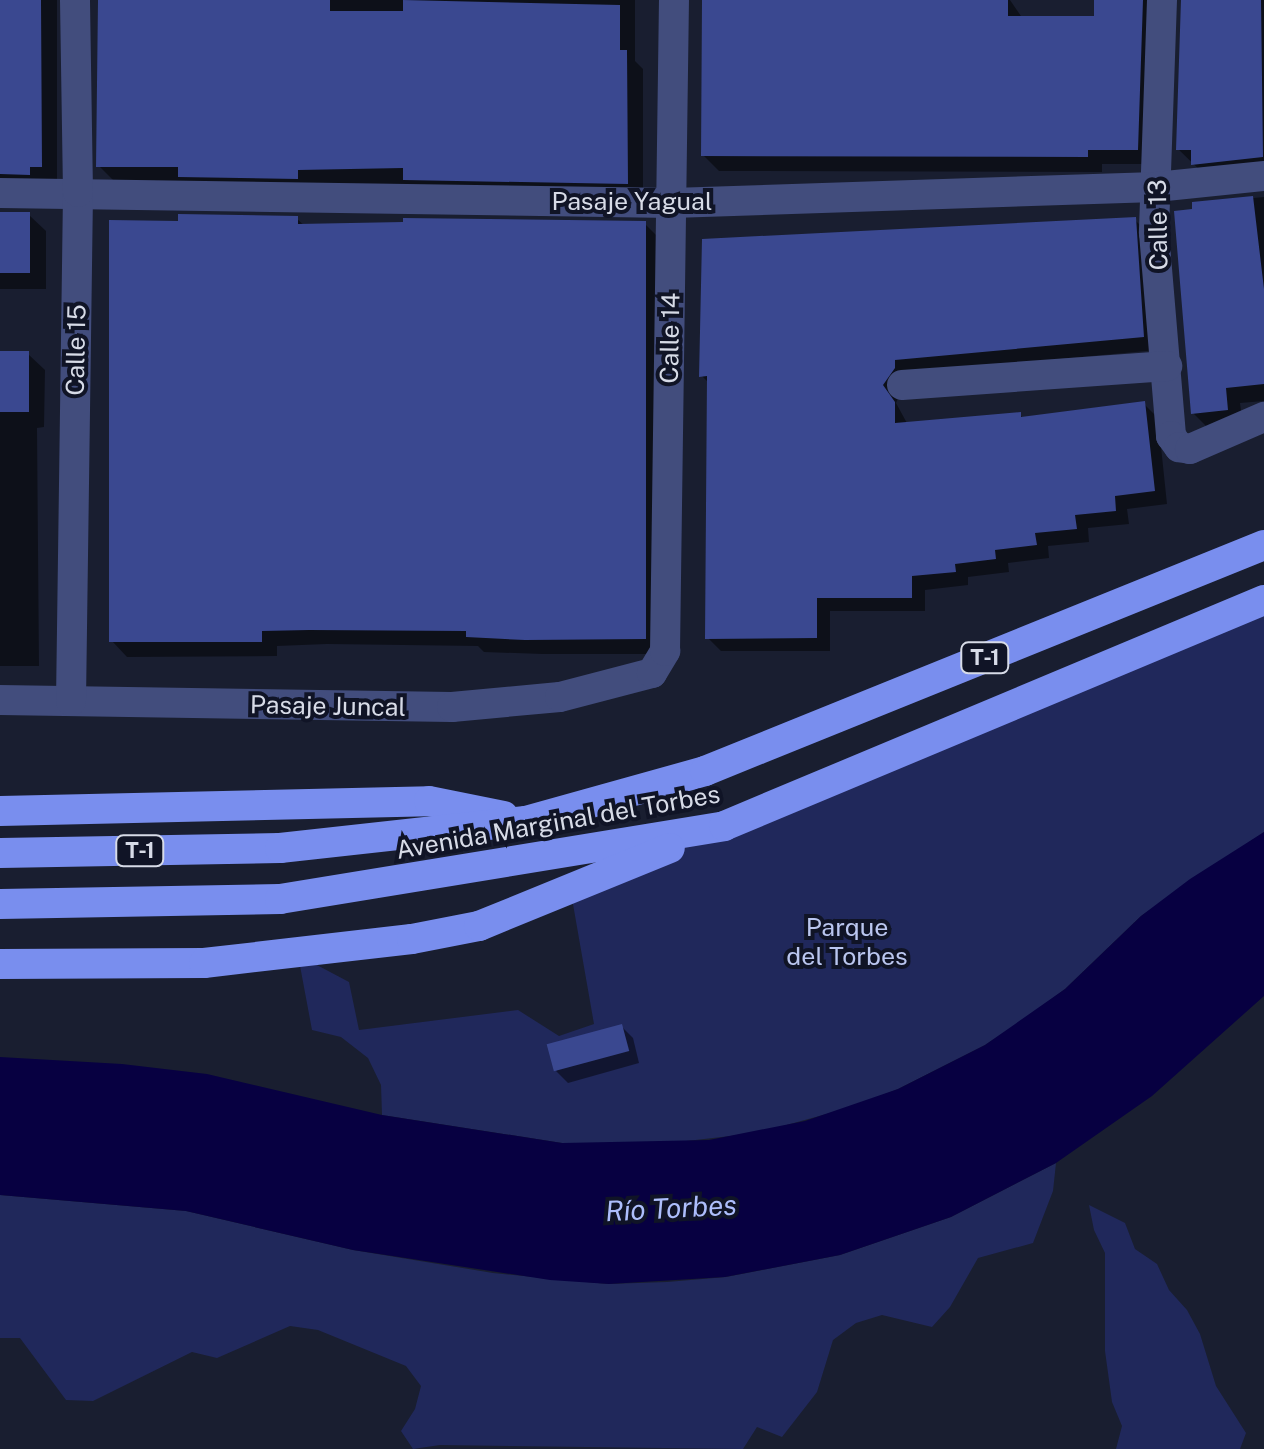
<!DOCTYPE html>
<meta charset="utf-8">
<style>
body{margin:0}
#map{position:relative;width:1264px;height:1449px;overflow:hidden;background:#191e30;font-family:"Public Sans",sans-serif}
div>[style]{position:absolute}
.green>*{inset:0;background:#20285b}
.water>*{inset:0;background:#070041}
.shadow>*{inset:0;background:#0007;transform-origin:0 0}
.building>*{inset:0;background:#3a4890;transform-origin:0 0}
.street>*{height:30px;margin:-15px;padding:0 15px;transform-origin:15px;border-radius:15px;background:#424d7d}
.highway>*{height:30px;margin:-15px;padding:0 15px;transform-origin:15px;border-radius:15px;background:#798eee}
span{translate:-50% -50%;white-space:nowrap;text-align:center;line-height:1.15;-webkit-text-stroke:8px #101426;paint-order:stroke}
.shield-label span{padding:2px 8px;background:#101426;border:2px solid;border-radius:8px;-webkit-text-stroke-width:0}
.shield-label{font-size:22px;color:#d7dbe7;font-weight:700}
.street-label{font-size:25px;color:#d7dbe7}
.park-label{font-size:25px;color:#bac6ef}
.water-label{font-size:28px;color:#adbefc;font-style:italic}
</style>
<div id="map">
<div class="green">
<div style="clip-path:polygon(1264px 600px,1264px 832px,1141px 916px,1065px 989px,1026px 1018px,985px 1045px,898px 1089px,852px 1107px,757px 1133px,660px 1144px,562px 1143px,382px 1115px,381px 1085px,368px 1058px,341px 1037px,312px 1030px,298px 955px,349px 982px,359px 1030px,518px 1010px,559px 1036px,594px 1024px,570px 887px)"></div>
<div style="clip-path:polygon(1056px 1163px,1053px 1191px,1033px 1243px,978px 1258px,950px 1307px,932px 1327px,882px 1315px,856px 1323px,833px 1340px,817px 1392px,782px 1437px,757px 1427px,743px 1449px,440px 1445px,413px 1449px,401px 1431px,415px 1409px,421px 1386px,406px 1366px,318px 1330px,290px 1326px,217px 1358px,192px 1352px,93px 1401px,66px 1400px,20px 1338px,0 1338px,0 1195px,186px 1211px,353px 1250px,493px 1273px,608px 1284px,667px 1282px,726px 1277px,840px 1255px,951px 1217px)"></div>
<div style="clip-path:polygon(1089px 1205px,1125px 1223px,1135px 1249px,1157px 1264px,1169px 1290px,1187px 1310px,1200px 1334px,1216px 1386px,1246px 1433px,1240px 1449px,1116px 1449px,1122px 1426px,1112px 1402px,1105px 1351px,1105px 1253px,1094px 1230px)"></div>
</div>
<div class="water">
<div style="clip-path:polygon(1264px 832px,1264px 996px,1152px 1096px,1056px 1163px,951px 1217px,840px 1255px,725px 1277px,609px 1284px,550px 1280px,353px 1250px,186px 1211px,0 1195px,0 1057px,122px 1064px,207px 1074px,382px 1115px,562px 1143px,709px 1140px,805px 1121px,898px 1089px,985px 1045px,1065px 989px,1141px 916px,1190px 879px)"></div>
</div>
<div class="shadow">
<div style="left:0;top:0;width:57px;height:205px"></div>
<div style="clip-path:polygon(98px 0,635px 0,635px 61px,643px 69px,643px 199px,422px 196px,410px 184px,116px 183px,99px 166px)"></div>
<div style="clip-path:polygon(704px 0,1010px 0,1023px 19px,1096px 19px,1096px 0,1167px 0,1153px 164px,1102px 164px,1102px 172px,719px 171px,703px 155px)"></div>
<div style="clip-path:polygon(1183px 0,1264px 0,1264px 175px,1209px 179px,1178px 149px)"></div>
<div style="clip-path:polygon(1264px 197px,1264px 401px,1240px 403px,1243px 425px,1209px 429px,1193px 413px,1194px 204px)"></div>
<div style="clip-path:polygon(0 213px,29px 215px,46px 231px,46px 289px,0 289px)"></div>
<div style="clip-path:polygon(297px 219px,305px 226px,645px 224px,661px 240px,661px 654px,542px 654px,484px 652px,478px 646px,327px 644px,277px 646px,277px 656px,127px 657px,112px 641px)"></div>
<div style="clip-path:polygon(1135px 220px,1149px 234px,1157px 350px,909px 373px,896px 403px,908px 425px,1020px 415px,1024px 419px,1144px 404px,1158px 418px,1167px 504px,1127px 509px,1129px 524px,1088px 528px,1089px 542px,1048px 546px,1049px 558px,1008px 563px,1009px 572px,968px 577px,968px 585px,925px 590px,925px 611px,830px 611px,830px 651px,721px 651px,708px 638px,709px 383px,702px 376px)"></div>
<div style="clip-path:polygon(0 354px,28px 354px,45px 370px,44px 427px,37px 428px,39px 666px,0 666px)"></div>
<div style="clip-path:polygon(621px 1026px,633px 1038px,639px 1063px,568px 1083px,556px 1071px)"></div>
</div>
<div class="building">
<div style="clip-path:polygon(0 0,41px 0,42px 167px,30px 167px,30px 175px,0 174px)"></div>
<div style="clip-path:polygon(98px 0,330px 0,330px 11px,403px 11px,403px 0,620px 5px,620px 50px,627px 50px,628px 184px,403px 180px,403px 168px,298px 170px,298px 179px,178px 177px,178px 167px,96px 167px)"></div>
<div style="clip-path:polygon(702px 0,1008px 0,1008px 16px,1094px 16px,1094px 0,1143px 0,1138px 150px,1088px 150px,1088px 157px,701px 156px)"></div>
<div style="clip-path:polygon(1181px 0,1261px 0,1263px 157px,1191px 165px,1191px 150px,1176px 150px)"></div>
<div style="clip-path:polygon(1253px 196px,1264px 289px,1264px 384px,1226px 388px,1228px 410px,1191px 414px,1174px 211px,1192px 209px,1192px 202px)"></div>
<div style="left:0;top:212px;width:30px;height:61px"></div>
<div style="clip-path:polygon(178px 214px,298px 216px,298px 224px,403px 222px,403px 218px,646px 221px,646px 639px,525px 640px,466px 637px,466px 631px,309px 630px,262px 631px,262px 642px,109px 642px,109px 220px,178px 221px)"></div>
<div style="clip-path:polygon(1136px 217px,1144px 337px,895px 360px,895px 368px,883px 385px,895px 402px,895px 423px,1021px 412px,1021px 417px,1145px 401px,1155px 491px,1115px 496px,1116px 511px,1075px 515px,1077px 529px,1035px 533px,1037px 545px,995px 550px,996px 559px,955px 564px,956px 572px,912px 576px,912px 598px,817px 598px,817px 638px,705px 639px,707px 376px,699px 377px,702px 239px)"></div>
<div style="left:0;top:351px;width:29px;height:61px"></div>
<div style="left:622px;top:1024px;width:28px;height:78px;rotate:75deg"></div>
</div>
<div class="street">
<div style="left:1162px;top:0;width:233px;rotate:92deg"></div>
<div style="left:1154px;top:233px;width:204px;rotate:85.2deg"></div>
<div style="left:1171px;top:436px;width:14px;rotate:54deg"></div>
<div style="left:1179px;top:447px;width:11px;rotate:10deg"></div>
<div style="left:1190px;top:449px;width:81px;rotate:-23.4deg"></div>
<div style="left:0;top:193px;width:672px;rotate:0.85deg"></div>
<div style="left:672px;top:203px;width:484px;rotate:-1.9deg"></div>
<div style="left:1156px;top:187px;width:109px;rotate:-5.8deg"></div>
<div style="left:902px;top:385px;width:266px;rotate:-4.1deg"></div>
<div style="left:0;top:700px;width:452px;rotate:0.9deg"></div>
<div style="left:452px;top:707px;width:108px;rotate:-5.3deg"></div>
<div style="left:560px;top:697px;width:95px;rotate:-14.6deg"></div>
<div style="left:652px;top:673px;width:26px;rotate:-59deg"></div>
<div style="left:665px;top:651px;width:651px;rotate:-89.21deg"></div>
<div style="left:71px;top:701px;width:509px;rotate:-89.21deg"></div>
<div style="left:78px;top:192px;width:192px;rotate:-90.9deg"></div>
</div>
<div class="highway">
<div style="left:0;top:811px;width:429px;rotate:-1.3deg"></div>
<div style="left:429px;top:801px;width:76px;rotate:11.3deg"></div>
<div style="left:0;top:853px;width:280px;rotate:-1deg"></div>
<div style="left:280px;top:848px;width:247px;rotate:-6.3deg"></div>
<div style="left:526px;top:821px;width:186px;rotate:-15.6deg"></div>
<div style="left:705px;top:771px;width:603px;rotate:-22.01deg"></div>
<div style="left:0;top:904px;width:280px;rotate:-1deg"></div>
<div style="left:280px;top:899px;width:450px;rotate:-9.3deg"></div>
<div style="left:724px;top:826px;width:585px;rotate:-22.71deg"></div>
<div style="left:0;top:964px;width:204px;rotate:-0.3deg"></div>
<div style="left:204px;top:963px;width:209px;rotate:-6.6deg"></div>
<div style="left:412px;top:939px;width:68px;rotate:-11deg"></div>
<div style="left:479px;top:926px;width:206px;rotate:-22.2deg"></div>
</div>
<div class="shield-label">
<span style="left:985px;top:658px">T-1</span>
<span style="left:140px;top:851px">T-1</span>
</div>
<div class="street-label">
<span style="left:632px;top:201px">Pasaje Yagual</span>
<span style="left:1158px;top:225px;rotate:-91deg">Calle 13</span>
<span style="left:670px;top:338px;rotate:-89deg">Calle 14</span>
<span style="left:76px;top:350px;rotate:-89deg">Calle 15</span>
<span style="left:328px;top:706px;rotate:1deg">Pasaje Juncal</span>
<span style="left:558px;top:822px;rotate:-10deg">Avenida Marginal del Torbes</span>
</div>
<div class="park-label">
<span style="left:847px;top:942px">Parque<br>del Torbes</span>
</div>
<div class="water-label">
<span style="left:671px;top:1208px;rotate:-3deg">Río Torbes</span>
</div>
</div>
